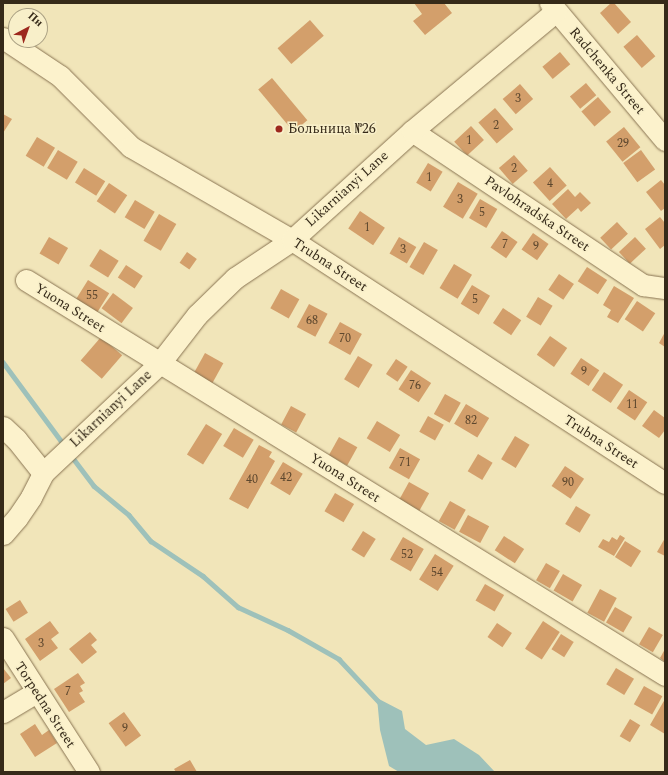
<!DOCTYPE html>
<meta charset="utf-8">
<style>
body{margin:0}
#map{position:relative;width:668px;height:775px;overflow:hidden;background:#f1e5b9;font-family:Spectral,serif}
div>[style]{position:absolute}
.water>*{inset:0;background:#9ec1ba}
.stream>*{height:4.5px;margin:-2.25px;padding:0 2.25px;transform-origin:2.25px;border-radius:2.25px;background:#9ec1ba}
.building>*{inset:0;background:#d39f6b;transform-origin:0 0}
.roads{filter:drop-shadow(0 0 1px #897452) drop-shadow(0 0 1px #897452)}
.minor>*{height:21px;margin:-10.5px;padding:0 10.5px;transform-origin:10.5px;border-radius:10.5px;background:#fcf2cc}
.dots>*{width:11px;height:11px;translate:-50% -50%;box-sizing:border-box;border:2px solid #f8efc9;border-radius:50%}
span{translate:-50% -50%;white-space:nowrap;text-align:center;line-height:1.15;-webkit-text-stroke:3px #f8efc9;paint-order:stroke}
.number-label{font-size:12px;color:#5d472e}
.number-label span{-webkit-text-stroke-width:0}
.street-label{font-size:14px;color:#362a19}
.poi-label{font-size:14px;color:#362a19}
.left{translate:0 -50%;text-align:left}
.frame{position:absolute;inset:0;border:4px solid #362a19;pointer-events:none}
.north{position:absolute;left:8px;top:8px;width:40px;height:40px;box-sizing:border-box;background:#f8efc9;border:1px solid #aaa083;border-radius:50%;rotate:41deg;font-size:11px;font-weight:700;line-height:16px;text-align:center;color:#362a19}
.north::after{content:'';display:block;margin:auto;width:14px;height:18px;background:#9d281d;clip-path:polygon(50% 0,100% 100%,50% 72%,0 100%)}
</style>
<div id="map">
<div class="water">
<div style="clip-path:polygon(377px 698px,402px 711px,405px 729px,426px 745px,454px 739px,479px 755px,495px 772px,399px 772px,389px 766px,380px 730px)"></div>
</div>
<div class="stream">
<div style="left:3px;top:362px;width:104px;rotate:53.6deg"></div>
<div style="left:70px;top:454px;width:40px;rotate:53deg"></div>
<div style="left:94px;top:486px;width:45px;rotate:39.6deg"></div>
<div style="left:129px;top:515px;width:34px;rotate:50deg"></div>
<div style="left:151px;top:541px;width:63px;rotate:33.9deg"></div>
<div style="left:203px;top:576px;width:47px;rotate:41.5deg"></div>
<div style="left:238px;top:607px;width:55px;rotate:24.7deg"></div>
<div style="left:288px;top:630px;width:59px;rotate:29.6deg"></div>
<div style="left:339px;top:659px;width:60px;rotate:47deg"></div>
</div>
<div class="building">
<div style="clip-path:polygon(414px 3px,444px 3px,452px 13px,425px 35px,413px 21px,422px 14px)"></div>
<div style="clip-path:polygon(611px 3px,614px 3px,631px 22px,618px 34px,600px 13px)"></div>
<div style="left:310px;top:20px;width:21px;height:43px;rotate:49deg"></div>
<div style="left:637px;top:35px;width:28px;height:18px;rotate:49deg"></div>
<div style="left:560px;top:52px;width:16px;height:23px;rotate:50deg"></div>
<div style="left:272px;top:78px;width:55px;height:18px;rotate:50deg"></div>
<div style="left:586px;top:83px;width:16px;height:21px;rotate:50deg"></div>
<div style="left:520px;top:84px;width:20px;height:23px;rotate:49deg"></div>
<div style="left:598px;top:97px;width:20px;height:22px;rotate:49deg"></div>
<div style="left:495px;top:108px;width:28px;height:22px;rotate:49deg"></div>
<div style="clip-path:polygon(3px 114px,12px 119px,3px 133px)"></div>
<div style="left:471px;top:126px;width:19px;height:23px;rotate:47deg"></div>
<div style="left:624px;top:127px;width:26px;height:23px;rotate:51deg"></div>
<div style="left:37px;top:137px;width:21px;height:22px;rotate:31deg"></div>
<div style="left:58px;top:150px;width:23px;height:21px;rotate:31deg"></div>
<div style="left:641px;top:150px;width:24px;height:22px;rotate:54deg"></div>
<div style="left:514px;top:155px;width:21px;height:20px;rotate:49deg"></div>
<div style="left:428px;top:163px;width:17px;height:23px;rotate:31deg"></div>
<div style="left:550px;top:167px;width:25px;height:23px;rotate:48deg"></div>
<div style="left:84px;top:168px;width:25px;height:17px;rotate:32deg"></div>
<div style="clip-path:polygon(661px 180px,665px 185px,665px 208px,661px 211px,646px 192px)"></div>
<div style="left:458px;top:182px;width:23px;height:29px;rotate:31deg"></div>
<div style="left:109px;top:183px;width:22px;height:22px;rotate:34deg"></div>
<div style="clip-path:polygon(568px 189px,575px 197px,580px 192px,591px 203px,581px 212px,578px 208px,566px 219px,552px 204px)"></div>
<div style="left:480px;top:199px;width:20px;height:22px;rotate:30deg"></div>
<div style="left:135px;top:200px;width:23px;height:20px;rotate:31deg"></div>
<div style="left:360px;top:211px;width:30px;height:21px;rotate:34deg"></div>
<div style="left:159px;top:214px;width:20px;height:31px;rotate:30deg"></div>
<div style="clip-path:polygon(660px 217px,665px 223px,665px 245px,660px 249px,645px 229px)"></div>
<div style="left:617px;top:222px;width:16px;height:23px;rotate:47deg"></div>
<div style="left:502px;top:231px;width:19px;height:20px;rotate:35deg"></div>
<div style="left:533px;top:233px;width:19px;height:20px;rotate:35deg"></div>
<div style="left:49px;top:237px;width:22px;height:19px;rotate:30deg"></div>
<div style="left:399px;top:237px;width:20px;height:19px;rotate:30deg"></div>
<div style="left:635px;top:237px;width:16px;height:22px;rotate:47deg"></div>
<div style="left:424px;top:242px;width:16px;height:29px;rotate:30deg"></div>
<div style="left:100px;top:249px;width:22px;height:20px;rotate:32deg"></div>
<div style="left:187px;top:252px;width:12px;height:13px;rotate:35deg"></div>
<div style="left:454px;top:264px;width:21px;height:28px;rotate:31deg"></div>
<div style="left:126px;top:265px;width:20px;height:15px;rotate:33deg"></div>
<div style="left:587px;top:267px;width:24px;height:17px;rotate:33deg"></div>
<div style="left:559px;top:274px;width:18px;height:19px;rotate:34deg"></div>
<div style="left:88px;top:280px;width:25px;height:23px;rotate:32deg"></div>
<div style="left:472px;top:285px;width:21px;height:22px;rotate:31deg"></div>
<div style="clip-path:polygon(614px 286px,634px 298px,618px 323px,607px 317px,611px 310px,603px 305px)"></div>
<div style="left:281px;top:289px;width:21px;height:22px;rotate:29deg"></div>
<div style="left:113px;top:293px;width:25px;height:19px;rotate:37deg"></div>
<div style="left:538px;top:297px;width:17px;height:23px;rotate:31deg"></div>
<div style="left:637px;top:301px;width:22px;height:22px;rotate:34deg"></div>
<div style="left:309px;top:304px;width:21px;height:26px;rotate:28deg"></div>
<div style="left:503px;top:308px;width:22px;height:18px;rotate:34deg"></div>
<div style="left:340px;top:322px;width:25px;height:24px;rotate:29deg"></div>
<div style="clip-path:polygon(665px 332px,665px 347px,659px 343px)"></div>
<div style="left:550px;top:336px;width:21px;height:23px;rotate:35deg"></div>
<div style="left:101px;top:337px;width:28px;height:31px;rotate:41deg"></div>
<div style="left:205px;top:353px;width:21px;height:24px;rotate:29deg"></div>
<div style="left:358px;top:356px;width:17px;height:27px;rotate:31deg"></div>
<div style="left:581px;top:358px;width:22px;height:19px;rotate:34deg"></div>
<div style="left:396px;top:359px;width:14px;height:18px;rotate:34deg"></div>
<div style="left:411px;top:370px;width:24px;height:23px;rotate:33deg"></div>
<div style="left:604px;top:372px;width:23px;height:22px;rotate:34deg"></div>
<div style="left:629px;top:390px;width:22px;height:22px;rotate:34deg"></div>
<div style="left:445px;top:394px;width:18px;height:23px;rotate:29deg"></div>
<div style="left:466px;top:404px;width:27px;height:23px;rotate:31deg"></div>
<div style="left:291px;top:406px;width:17px;height:21px;rotate:28deg"></div>
<div style="clip-path:polygon(654px 410px,665px 418px,665px 430px,659px 438px,642px 426px)"></div>
<div style="left:428px;top:416px;width:18px;height:18px;rotate:29deg"></div>
<div style="left:377px;top:421px;width:27px;height:20px;rotate:31deg"></div>
<div style="left:206px;top:424px;width:19px;height:36px;rotate:32deg"></div>
<div style="left:234px;top:428px;width:23px;height:21px;rotate:31deg"></div>
<div style="left:515px;top:436px;width:17px;height:27px;rotate:31deg"></div>
<div style="left:339px;top:437px;width:21px;height:21px;rotate:29deg"></div>
<div style="clip-path:polygon(259px 445px,272px 452px,269px 457px,275px 461px,248px 509px,229px 499px)"></div>
<div style="left:400px;top:448px;width:23px;height:23px;rotate:29deg"></div>
<div style="left:478px;top:454px;width:17px;height:20px;rotate:31deg"></div>
<div style="left:283px;top:462px;width:23px;height:25px;rotate:31deg"></div>
<div style="left:565px;top:466px;width:23px;height:24px;rotate:34deg"></div>
<div style="left:409px;top:482px;width:23px;height:20px;rotate:29deg"></div>
<div style="left:335px;top:493px;width:22px;height:21px;rotate:30deg"></div>
<div style="left:450px;top:501px;width:18px;height:23px;rotate:29deg"></div>
<div style="left:576px;top:506px;width:17px;height:21px;rotate:31deg"></div>
<div style="left:468px;top:515px;width:24px;height:19px;rotate:28deg"></div>
<div style="left:363px;top:531px;width:15px;height:22px;rotate:32deg"></div>
<div style="clip-path:polygon(620px 535px,625px 538px,614px 556px,598px 547px,603px 539px,609px 542px,612px 537px,617px 540px)"></div>
<div style="left:504px;top:536px;width:24px;height:17px;rotate:33deg"></div>
<div style="left:403px;top:537px;width:24px;height:26px;rotate:30deg"></div>
<div style="clip-path:polygon(665px 538px,665px 556px,657px 552px)"></div>
<div style="left:625px;top:541px;width:19px;height:19px;rotate:32deg"></div>
<div style="left:435px;top:554px;width:22px;height:30px;rotate:32deg"></div>
<div style="left:546px;top:563px;width:16px;height:20px;rotate:30deg"></div>
<div style="left:563px;top:574px;width:22px;height:19px;rotate:30deg"></div>
<div style="left:485px;top:584px;width:22px;height:19px;rotate:30deg"></div>
<div style="left:600px;top:589px;width:19px;height:27px;rotate:28deg"></div>
<div style="left:20px;top:600px;width:15px;height:17px;rotate:58deg"></div>
<div style="left:615px;top:607px;width:20px;height:18px;rotate:30deg"></div>
<div style="clip-path:polygon(50px 621px,59px 633px,51px 639px,58px 648px,40px 661px,25px 639px)"></div>
<div style="left:543px;top:621px;width:20px;height:33px;rotate:33deg"></div>
<div style="left:497px;top:623px;width:18px;height:17px;rotate:34deg"></div>
<div style="left:649px;top:627px;width:16px;height:20px;rotate:30deg"></div>
<div style="clip-path:polygon(90px 632px,97px 640px,91px 645px,97px 652px,82px 664px,69px 649px)"></div>
<div style="left:561px;top:634px;width:15px;height:18px;rotate:32deg"></div>
<div style="clip-path:polygon(665px 649px,665px 662px,660px 658px)"></div>
<div style="clip-path:polygon(3px 668px,11px 678px,3px 684px)"></div>
<div style="left:616px;top:668px;width:21px;height:19px;rotate:31deg"></div>
<div style="clip-path:polygon(78px 673px,85px 683px,80px 686px,83px 691px,79px 693px,85px 702px,69px 712px,54px 689px)"></div>
<div style="left:644px;top:686px;width:21px;height:21px;rotate:29deg"></div>
<div style="clip-path:polygon(665px 699px,665px 734px,650px 725px)"></div>
<div style="left:124px;top:712px;width:29px;height:19px;rotate:54deg"></div>
<div style="left:630px;top:719px;width:12px;height:20px;rotate:31deg"></div>
<div style="clip-path:polygon(35px 724px,42px 735px,49px 730px,57px 743px,35px 757px,20px 734px)"></div>
<div style="clip-path:polygon(190px 760px,197px 772px,176px 772px,174px 769px)"></div>
</div>
<div class="roads">
<div class="minor">
<div style="left:550px;top:3px;width:179px;rotate:50deg"></div>
<div style="left:3px;top:38px;width:69px;rotate:33.7deg"></div>
<div style="left:60px;top:76px;width:100px;rotate:45deg"></div>
<div style="left:131px;top:147px;width:186px;rotate:30deg"></div>
<div style="left:292px;top:240px;width:445px;rotate:33.1deg"></div>
<div style="left:412px;top:131px;width:278px;rotate:33.7deg"></div>
<div style="left:643px;top:285px;width:22px;rotate:8deg"></div>
<div style="left:26px;top:280px;width:751px;rotate:31.72deg"></div>
<div style="left:3px;top:427px;width:18px;rotate:43deg"></div>
<div style="left:16px;top:439px;width:43px;rotate:51.5deg"></div>
<div style="left:3px;top:534px;width:21px;rotate:-49deg"></div>
<div style="left:17px;top:518px;width:25px;rotate:-56deg"></div>
<div style="left:31px;top:497px;width:27px;rotate:-63deg"></div>
<div style="left:43px;top:473px;width:159px;rotate:-43.2deg"></div>
<div style="left:159px;top:364px;width:62px;rotate:-52.2deg"></div>
<div style="left:197px;top:315px;width:53px;rotate:-44.2deg"></div>
<div style="left:235px;top:278px;width:69px;rotate:-33.7deg"></div>
<div style="left:292px;top:240px;width:162px;rotate:-42.2deg"></div>
<div style="left:412px;top:131px;width:187px;rotate:-39.8deg"></div>
<div style="left:3px;top:638px;width:159px;rotate:57.3deg"></div>
<div style="left:3px;top:712px;width:39px;rotate:-31deg"></div>
</div>
</div>
<div class="dots">
<div style="left:279px;top:129px;background:#9d281d"></div>
</div>
<div class="number-label">
<span style="left:518px;top:99px">3</span>
<span style="left:496px;top:126px">2</span>
<span style="left:469px;top:141px">1</span>
<span style="left:623px;top:144px">29</span>
<span style="left:514px;top:169px">2</span>
<span style="left:429px;top:178px">1</span>
<span style="left:550px;top:184px">4</span>
<span style="left:460px;top:200px">3</span>
<span style="left:482px;top:213px">5</span>
<span style="left:367px;top:228px">1</span>
<span style="left:505px;top:245px">7</span>
<span style="left:536px;top:247px">9</span>
<span style="left:403px;top:250px">3</span>
<span style="left:92px;top:296px">55</span>
<span style="left:475px;top:300px">5</span>
<span style="left:312px;top:321px">68</span>
<span style="left:345px;top:339px">70</span>
<span style="left:584px;top:372px">9</span>
<span style="left:415px;top:386px">76</span>
<span style="left:632px;top:405px">11</span>
<span style="left:471px;top:421px">82</span>
<span style="left:405px;top:463px">71</span>
<span style="left:286px;top:478px">42</span>
<span style="left:252px;top:480px">40</span>
<span style="left:568px;top:483px">90</span>
<span style="left:407px;top:555px">52</span>
<span style="left:437px;top:573px">54</span>
<span style="left:41px;top:644px">3</span>
<span style="left:68px;top:692px">7</span>
<span style="left:125px;top:729px">9</span>
</div>
<div class="street-label">
<span style="left:607px;top:71px;rotate:50deg">Radchenka Street</span>
<span style="left:347px;top:189px;rotate:-42deg">Likarnianyi Lane</span>
<span style="left:537px;top:214px;rotate:34deg">Pavlohradska Street</span>
<span style="left:330px;top:265px;rotate:33deg">Trubna Street</span>
<span style="left:70px;top:308px;rotate:32deg">Yuona Street</span>
<span style="left:111px;top:409px;rotate:-43deg">Likarnianyi Lane</span>
<span style="left:601px;top:442px;rotate:33deg">Trubna Street</span>
<span style="left:345px;top:478px;rotate:32deg">Yuona Street</span>
<span style="left:45px;top:705px;rotate:57deg">Torpedna Street</span>
</div>
<div class="poi-label">
<span class="left" style="left:288px;top:129px">Больница №26</span>
</div>
<div class="frame"></div>
<div class="north">Пн</div>
</div>
